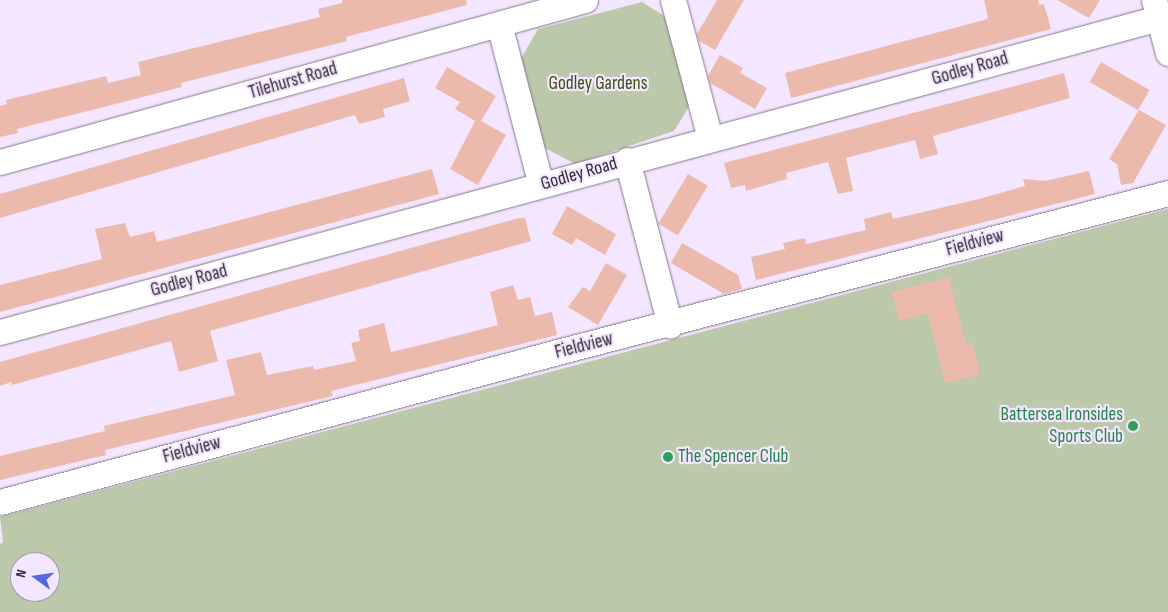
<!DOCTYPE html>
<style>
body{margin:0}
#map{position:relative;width:1168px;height:612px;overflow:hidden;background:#f4e6fe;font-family:"Sofia Sans Condensed",sans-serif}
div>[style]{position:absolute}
.green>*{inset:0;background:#bbc8a9}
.building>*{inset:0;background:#ecbaad;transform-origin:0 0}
.roads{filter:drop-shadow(0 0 1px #83768c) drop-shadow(0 0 1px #83768c)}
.minor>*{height:25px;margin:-12.5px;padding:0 12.5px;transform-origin:12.5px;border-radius:12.5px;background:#fff}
.dots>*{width:14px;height:14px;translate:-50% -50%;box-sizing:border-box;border:2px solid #f4e6fe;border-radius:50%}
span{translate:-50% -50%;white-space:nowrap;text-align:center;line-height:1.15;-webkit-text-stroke:4.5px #f4e6fe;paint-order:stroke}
.street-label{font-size:19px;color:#322c35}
.park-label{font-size:19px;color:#3c5110}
.leisure-label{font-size:19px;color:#27864d}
.right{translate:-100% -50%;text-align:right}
.left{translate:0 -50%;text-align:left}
.north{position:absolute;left:10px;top:552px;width:50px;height:50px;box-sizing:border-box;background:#f4e6fe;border:1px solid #a69cae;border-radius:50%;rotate:284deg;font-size:14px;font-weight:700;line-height:20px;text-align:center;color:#322c35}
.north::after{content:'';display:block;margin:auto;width:18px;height:22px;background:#5767dd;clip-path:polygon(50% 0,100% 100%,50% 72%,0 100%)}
</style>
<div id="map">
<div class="green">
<div style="clip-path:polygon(642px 2px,666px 17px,690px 105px,674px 131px,575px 164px,545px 148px,520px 60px,538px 29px)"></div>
<div style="clip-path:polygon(evenodd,1168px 209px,1168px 612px,0 612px,0 544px,3px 542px,0 517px,1168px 209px,20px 562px,50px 562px,50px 592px,20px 592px,20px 562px)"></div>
</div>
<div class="building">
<div style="clip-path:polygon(342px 0,466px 0,467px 5px,346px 37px,347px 41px,181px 83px,182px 87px,17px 129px,18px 133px,0 137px,0 106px,7px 104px,6px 100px,106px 76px,108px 83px,141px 75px,138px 62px,320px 17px,318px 9px,342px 3px)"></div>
<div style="clip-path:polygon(717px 0,744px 0,715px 50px,699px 41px,697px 34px)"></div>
<div style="clip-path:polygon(984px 0,1038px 0,1039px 5px,1044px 4px,1051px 29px,791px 98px,785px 73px,984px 20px,988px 18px)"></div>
<div style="clip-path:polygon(1057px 0,1100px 0,1089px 18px)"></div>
<div style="clip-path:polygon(720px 55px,743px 68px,740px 73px,767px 88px,755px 109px,710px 83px,708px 76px)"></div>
<div style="left:1101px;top:62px;width:56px;height:23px;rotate:30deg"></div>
<div style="clip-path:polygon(447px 67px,496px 96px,481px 121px,506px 135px,478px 185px,450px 169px,475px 121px,455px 109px,460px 102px,435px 88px)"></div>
<div style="clip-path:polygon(1064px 73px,1070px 98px,933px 136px,938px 154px,920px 159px,915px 140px,846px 158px,853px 191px,838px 194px,828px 162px,786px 173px,787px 179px,746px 191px,745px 185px,731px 188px,724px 163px)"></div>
<div style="clip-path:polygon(404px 78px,410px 101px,383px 109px,385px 117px,359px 124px,355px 115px,0 218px,0 194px)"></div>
<div style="clip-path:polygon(1139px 110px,1166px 125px,1133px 183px,1121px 185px,1117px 164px,1109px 159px)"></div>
<div style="clip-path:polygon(432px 169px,439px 194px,0 312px,0 285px,102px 259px,95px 229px,125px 223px,130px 237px,154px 231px,157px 242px)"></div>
<div style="clip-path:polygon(1089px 171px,1095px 194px,756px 280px,751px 257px,785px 249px,783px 243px,805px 238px,806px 244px,866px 230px,864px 219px,891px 212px,893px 219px,979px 199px,1025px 186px,1023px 179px,1045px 181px)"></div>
<div style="left:688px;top:174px;width:23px;height:58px;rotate:31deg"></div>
<div style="clip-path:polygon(567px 206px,616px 234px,605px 255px,576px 238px,572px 245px,552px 234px)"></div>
<div style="clip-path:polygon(519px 218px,525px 218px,531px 241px,210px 331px,218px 361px,179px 372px,171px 341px,12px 385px,11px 382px,0 386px,0 362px)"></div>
<div style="clip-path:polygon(682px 243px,738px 275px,742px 289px,724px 294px,671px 263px)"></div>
<div style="clip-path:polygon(606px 263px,627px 275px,598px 325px,568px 307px,583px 287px,590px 291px)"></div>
<div style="clip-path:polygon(949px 277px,966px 344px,972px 343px,980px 375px,945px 383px,928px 313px,899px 321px,891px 292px)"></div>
<div style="clip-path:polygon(513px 285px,518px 300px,530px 297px,535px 316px,552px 312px,557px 335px,331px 391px,333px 396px,105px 450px,106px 455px,0 480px,0 456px,105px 431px,104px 426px,235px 395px,226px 360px,261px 352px,267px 375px,313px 366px,314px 370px,356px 361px,351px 343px,360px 341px,358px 330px,384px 323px,391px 352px,429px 343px,498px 325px,490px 292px)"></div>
</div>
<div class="roads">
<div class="minor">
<div style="left:673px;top:0;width:143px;rotate:75deg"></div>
<div style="left:1154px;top:0;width:55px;rotate:75.2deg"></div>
<div style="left:499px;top:24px;width:166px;rotate:75.4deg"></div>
<div style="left:627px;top:160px;width:171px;rotate:75.4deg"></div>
<div style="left:0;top:162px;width:607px;rotate:-15.48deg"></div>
<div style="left:0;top:332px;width:1201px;rotate:-15.16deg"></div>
<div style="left:0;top:502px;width:585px;rotate:-15.06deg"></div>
<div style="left:565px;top:350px;width:623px;rotate:-14.59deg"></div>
</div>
</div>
<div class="dots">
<div style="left:1133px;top:426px;background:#2e9e5b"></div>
<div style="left:668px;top:457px;background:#2e9e5b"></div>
</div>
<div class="street-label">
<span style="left:970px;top:69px;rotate:-16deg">Godley Road</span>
<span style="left:293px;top:81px;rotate:-16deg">Tilehurst Road</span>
<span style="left:579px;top:174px;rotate:-16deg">Godley Road</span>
<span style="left:975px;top:243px;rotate:-15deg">Fieldview</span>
<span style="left:189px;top:281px;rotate:-15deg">Godley Road</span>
<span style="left:584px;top:346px;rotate:-14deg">Fieldview</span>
<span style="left:192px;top:450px;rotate:-15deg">Fieldview</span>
</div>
<div class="park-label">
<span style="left:598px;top:84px">Godley Gardens</span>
</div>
<div class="leisure-label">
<span class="right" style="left:1123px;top:426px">Battersea Ironsides<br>Sports Club</span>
<span class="left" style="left:678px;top:457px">The Spencer Club</span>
</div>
<div class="north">N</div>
</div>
